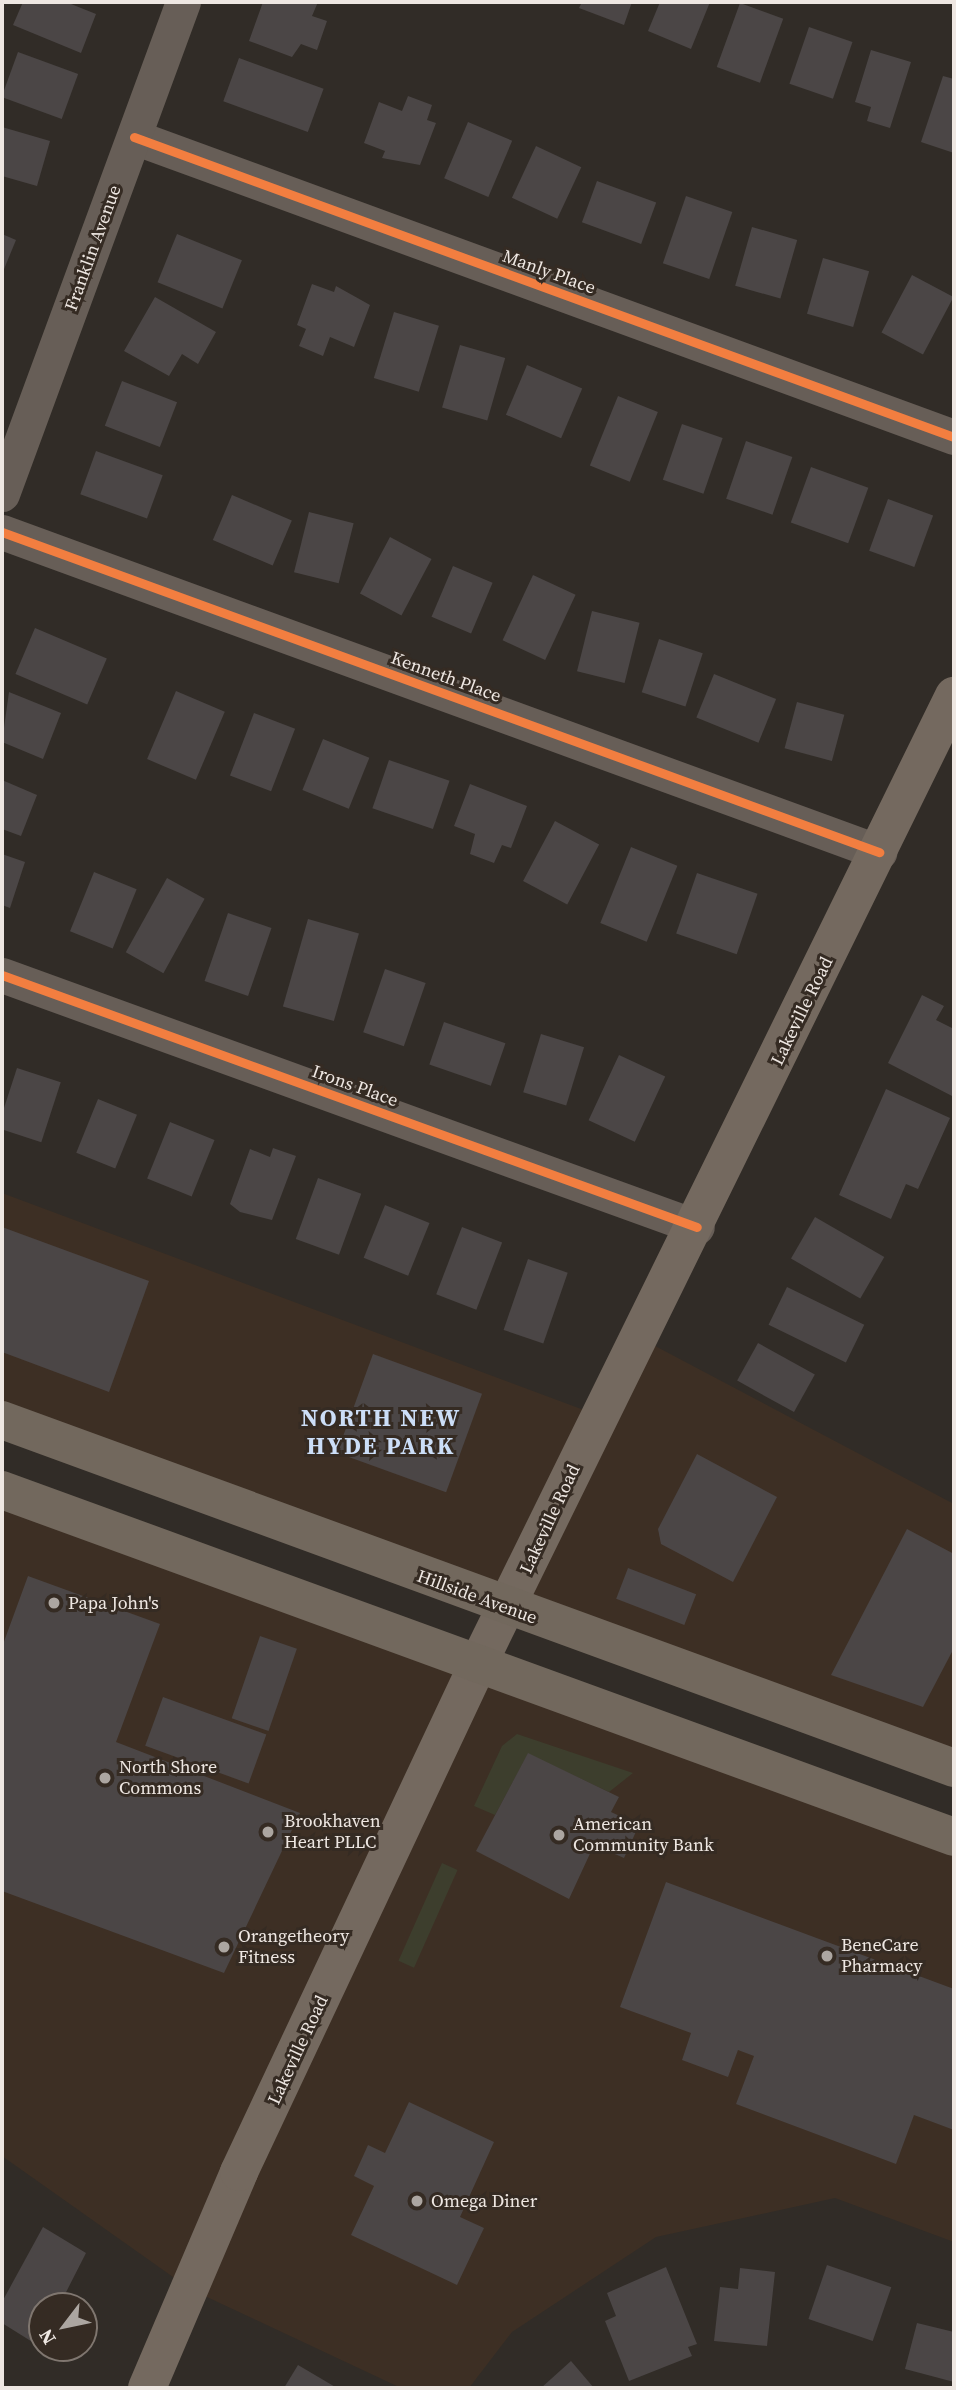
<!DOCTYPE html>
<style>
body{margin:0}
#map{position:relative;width:956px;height:2390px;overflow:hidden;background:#312c27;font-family:"Source Serif 4",serif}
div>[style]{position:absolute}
.built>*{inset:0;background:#3d2f24}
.green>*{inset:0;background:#3d3e2d;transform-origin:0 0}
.building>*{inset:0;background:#4b4646;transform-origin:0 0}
.street>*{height:35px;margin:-17.5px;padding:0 17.5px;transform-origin:17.5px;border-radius:17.5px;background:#675e57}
.secondary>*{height:38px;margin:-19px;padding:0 19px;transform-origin:19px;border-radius:19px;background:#74695f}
.primary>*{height:38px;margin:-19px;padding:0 19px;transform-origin:19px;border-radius:19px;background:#72685d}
.cycleway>*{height:9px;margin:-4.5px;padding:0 4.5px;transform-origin:4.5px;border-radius:4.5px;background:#f27e40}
.dots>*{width:19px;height:19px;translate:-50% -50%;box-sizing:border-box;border:4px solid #352b23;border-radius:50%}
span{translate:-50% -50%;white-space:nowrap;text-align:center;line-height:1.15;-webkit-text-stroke:6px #352b23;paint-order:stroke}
.street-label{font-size:18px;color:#eee7e2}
.poi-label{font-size:18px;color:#eee7e2}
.left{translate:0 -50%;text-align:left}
.district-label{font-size:24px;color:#ccdef7;font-weight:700;letter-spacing:2px}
.frame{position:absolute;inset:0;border:4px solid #eee7e2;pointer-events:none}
.north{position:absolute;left:28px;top:2292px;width:70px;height:70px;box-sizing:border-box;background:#352b23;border:2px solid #7f766f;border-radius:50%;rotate:238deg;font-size:19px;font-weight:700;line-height:28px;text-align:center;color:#eee7e2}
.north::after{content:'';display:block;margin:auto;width:24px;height:32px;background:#aca6a1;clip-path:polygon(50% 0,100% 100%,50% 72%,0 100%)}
</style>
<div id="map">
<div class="built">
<div style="clip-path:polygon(2px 1193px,600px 1416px,640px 1338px,954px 1504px,954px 1768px,2px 1420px)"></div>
<div style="clip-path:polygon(2px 1490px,954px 1837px,954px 2242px,835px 2198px,656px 2237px,512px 2332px,469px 2388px,401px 2388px,190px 2289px,2px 2156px)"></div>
</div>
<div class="green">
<div style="clip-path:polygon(517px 1734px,633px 1773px,609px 1792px,528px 1754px,495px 1815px,474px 1806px,502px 1746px)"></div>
<div style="left:442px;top:1863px;width:17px;height:107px;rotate:24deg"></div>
</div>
<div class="building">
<div style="clip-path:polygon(23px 2px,66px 2px,96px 14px,81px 53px,13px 25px)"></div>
<div style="clip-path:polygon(263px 2px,318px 2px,312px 16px,327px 21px,317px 50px,301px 44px,292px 57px,249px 41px)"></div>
<div style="clip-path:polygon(582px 2px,632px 2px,624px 25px,579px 8px)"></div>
<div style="clip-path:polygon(660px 2px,710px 2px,691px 49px,648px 31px)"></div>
<div style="left:740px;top:3px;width:46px;height:68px;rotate:20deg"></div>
<div style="left:809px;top:27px;width:46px;height:60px;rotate:19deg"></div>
<div style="clip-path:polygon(871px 50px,911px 62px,890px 128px,867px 121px,871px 107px,855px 102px)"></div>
<div style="left:18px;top:52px;width:64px;height:48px;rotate:20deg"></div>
<div style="left:239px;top:58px;width:90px;height:46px;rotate:20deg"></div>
<div style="clip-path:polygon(943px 76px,954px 79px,954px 153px,921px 142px)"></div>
<div style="clip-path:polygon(408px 96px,432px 105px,427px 120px,436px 123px,420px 165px,382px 158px,385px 151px,364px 143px,379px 102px,402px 111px)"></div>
<div style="left:468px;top:122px;width:48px;height:61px;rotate:23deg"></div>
<div style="clip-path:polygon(2px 127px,50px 141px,37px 186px,2px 176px)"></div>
<div style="left:536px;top:146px;width:50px;height:57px;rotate:25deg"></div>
<div style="left:597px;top:181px;width:63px;height:44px;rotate:20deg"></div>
<div style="left:686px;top:196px;width:49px;height:71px;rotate:19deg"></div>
<div style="left:752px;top:227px;width:47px;height:61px;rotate:16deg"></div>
<div style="clip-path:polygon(2px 234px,16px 240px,2px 274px)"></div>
<div style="left:177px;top:234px;width:70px;height:52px;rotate:22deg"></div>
<div style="left:823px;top:258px;width:48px;height:58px;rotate:16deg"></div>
<div style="left:912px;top:275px;width:47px;height:65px;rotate:28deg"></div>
<div style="clip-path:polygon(312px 284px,334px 292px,336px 286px,370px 305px,354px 347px,330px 337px,323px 356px,299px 346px,306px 329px,297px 325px)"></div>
<div style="clip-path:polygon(155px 297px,216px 332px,198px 364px,182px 354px,169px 376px,124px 351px)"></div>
<div style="left:394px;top:312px;width:47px;height:69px;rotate:17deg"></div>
<div style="left:460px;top:345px;width:47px;height:65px;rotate:16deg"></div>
<div style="left:527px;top:365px;width:60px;height:54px;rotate:23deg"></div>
<div style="left:122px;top:381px;width:59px;height:48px;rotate:21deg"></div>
<div style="left:618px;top:396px;width:43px;height:75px;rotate:22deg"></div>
<div style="left:682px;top:424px;width:43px;height:59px;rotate:19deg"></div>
<div style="left:746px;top:441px;width:49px;height:61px;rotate:19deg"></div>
<div style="left:96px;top:451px;width:71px;height:46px;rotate:20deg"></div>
<div style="left:811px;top:467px;width:61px;height:59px;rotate:20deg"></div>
<div style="left:232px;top:495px;width:65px;height:49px;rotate:23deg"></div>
<div style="left:888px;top:499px;width:48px;height:55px;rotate:20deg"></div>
<div style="left:309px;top:512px;width:46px;height:62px;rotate:14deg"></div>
<div style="left:390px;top:537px;width:47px;height:64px;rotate:28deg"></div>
<div style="left:453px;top:566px;width:43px;height:55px;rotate:23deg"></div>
<div style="left:533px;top:575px;width:47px;height:72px;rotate:25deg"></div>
<div style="left:592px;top:611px;width:49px;height:62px;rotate:14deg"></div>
<div style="left:35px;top:628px;width:78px;height:50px;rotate:23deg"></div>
<div style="left:659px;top:639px;width:46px;height:56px;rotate:18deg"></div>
<div style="left:714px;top:674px;width:67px;height:47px;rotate:22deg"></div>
<div style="left:176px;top:691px;width:53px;height:74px;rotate:23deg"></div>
<div style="clip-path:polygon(9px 692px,61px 713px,43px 759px,2px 742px)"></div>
<div style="left:797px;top:702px;width:49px;height:48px;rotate:15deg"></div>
<div style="left:254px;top:713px;width:44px;height:67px;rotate:21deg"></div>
<div style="left:323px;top:739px;width:50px;height:55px;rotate:22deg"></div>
<div style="left:389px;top:760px;width:64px;height:51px;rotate:19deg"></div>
<div style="clip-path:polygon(2px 780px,37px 795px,21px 836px,2px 829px)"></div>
<div style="clip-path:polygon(470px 784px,527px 806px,511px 848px,502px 845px,494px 863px,470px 854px,475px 834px,454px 826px)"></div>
<div style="left:555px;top:821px;width:50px;height:68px;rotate:28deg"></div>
<div style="left:631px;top:847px;width:50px;height:82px;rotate:22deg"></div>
<div style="clip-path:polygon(2px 854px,25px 862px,10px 908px,2px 905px)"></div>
<div style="left:94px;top:872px;width:46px;height:64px;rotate:22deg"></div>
<div style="left:697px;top:873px;width:64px;height:64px;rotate:19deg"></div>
<div style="left:167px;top:878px;width:43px;height:85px;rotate:29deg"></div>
<div style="left:228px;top:913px;width:46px;height:72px;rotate:19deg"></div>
<div style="left:308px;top:919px;width:53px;height:91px;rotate:16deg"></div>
<div style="left:385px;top:969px;width:43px;height:67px;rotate:19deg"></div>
<div style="clip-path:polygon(922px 995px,944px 1006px,936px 1020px,954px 1029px,954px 1097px,888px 1063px)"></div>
<div style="left:444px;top:1022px;width:65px;height:45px;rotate:19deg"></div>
<div style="left:541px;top:1034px;width:45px;height:61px;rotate:17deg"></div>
<div style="left:619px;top:1055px;width:51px;height:72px;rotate:25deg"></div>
<div style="left:17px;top:1068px;width:46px;height:63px;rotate:18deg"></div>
<div style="clip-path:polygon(886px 1089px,950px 1118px,918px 1189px,906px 1184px,891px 1219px,839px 1195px)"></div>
<div style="left:98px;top:1099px;width:42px;height:58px;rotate:22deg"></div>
<div style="left:170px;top:1122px;width:48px;height:61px;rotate:22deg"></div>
<div style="clip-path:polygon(273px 1148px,296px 1156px,272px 1220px,240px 1212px,230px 1204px,250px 1149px,270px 1157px)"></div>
<div style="left:318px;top:1178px;width:46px;height:65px;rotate:20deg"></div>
<div style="left:385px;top:1205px;width:48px;height:57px;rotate:22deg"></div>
<div style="left:815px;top:1217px;width:80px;height:48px;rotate:30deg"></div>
<div style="clip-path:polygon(2px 1227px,149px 1281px,109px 1392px,2px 1352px)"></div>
<div style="left:462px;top:1227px;width:43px;height:72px;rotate:21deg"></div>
<div style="left:528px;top:1259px;width:42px;height:75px;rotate:19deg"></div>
<div style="left:787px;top:1287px;width:86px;height:42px;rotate:26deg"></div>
<div style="left:758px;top:1343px;width:65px;height:43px;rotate:29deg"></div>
<div style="left:373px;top:1354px;width:116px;height:105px;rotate:20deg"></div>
<div style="clip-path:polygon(697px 1454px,777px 1497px,733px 1582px,661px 1544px,658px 1529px)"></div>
<div style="clip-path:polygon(907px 1529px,954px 1554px,954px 1648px,923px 1707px,831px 1675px)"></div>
<div style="left:628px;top:1568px;width:73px;height:33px;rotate:21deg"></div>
<div style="clip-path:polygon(28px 1576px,160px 1624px,116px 1742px,300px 1813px,224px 1973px,2px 1891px,2px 1647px)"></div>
<div style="left:260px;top:1636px;width:39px;height:87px;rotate:19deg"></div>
<div style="left:163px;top:1697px;width:110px;height:52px;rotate:20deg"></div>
<div style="clip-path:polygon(528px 1753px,619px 1797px,611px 1812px,639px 1825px,624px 1858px,594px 1845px,569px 1899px,476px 1851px)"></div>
<div style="clip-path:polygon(666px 1882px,954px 1989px,954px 2130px,914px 2115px,896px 2164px,736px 2104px,754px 2056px,738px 2050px,728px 2077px,682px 2060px,691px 2033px,620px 2007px)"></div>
<div style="clip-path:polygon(409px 2102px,494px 2142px,460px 2217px,484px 2228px,457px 2285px,351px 2235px,374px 2186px,354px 2176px,368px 2145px,385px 2153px)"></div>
<div style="clip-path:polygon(43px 2227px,86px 2253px,59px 2306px,42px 2306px,42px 2348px,2px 2323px,2px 2302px)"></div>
<div style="left:827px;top:2265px;width:68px;height:57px;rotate:19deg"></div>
<div style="clip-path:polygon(666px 2267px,697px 2344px,688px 2347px,692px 2356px,629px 2381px,605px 2321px,616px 2316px,607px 2293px)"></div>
<div style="clip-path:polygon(740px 2268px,775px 2272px,767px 2346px,714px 2341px,720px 2287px,738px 2289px)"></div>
<div style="clip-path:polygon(917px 2323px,954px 2332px,954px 2382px,905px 2369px)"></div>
<div style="clip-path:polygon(571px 2361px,594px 2388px,541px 2388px)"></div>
<div style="clip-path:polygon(298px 2365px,337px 2388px,284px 2388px)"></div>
</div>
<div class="street">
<div style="left:134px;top:137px;width:873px;rotate:20.1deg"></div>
<div style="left:2px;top:494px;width:524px;rotate:-69.8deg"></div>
<div style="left:2px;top:532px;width:934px;rotate:20.05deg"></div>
<div style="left:2px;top:975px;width:739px;rotate:19.93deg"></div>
</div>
<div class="secondary">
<div style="left:147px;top:2388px;width:235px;rotate:-66.9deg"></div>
<div style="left:239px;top:2172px;width:561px;rotate:-64.8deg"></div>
<div style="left:478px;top:1664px;width:1079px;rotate:-63.82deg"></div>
</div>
<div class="primary">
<div style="left:2px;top:1420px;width:1014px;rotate:20.08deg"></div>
<div style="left:2px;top:1490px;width:1013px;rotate:20.03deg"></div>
</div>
<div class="cycleway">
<div style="left:134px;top:137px;width:873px;rotate:20.1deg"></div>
<div style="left:2px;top:532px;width:934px;rotate:20.05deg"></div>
<div style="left:2px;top:975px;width:739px;rotate:19.93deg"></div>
</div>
<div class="dots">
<div style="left:54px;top:1603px;background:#aca6a1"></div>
<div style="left:105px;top:1778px;background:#aca6a1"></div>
<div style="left:268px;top:1832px;background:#aca6a1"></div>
<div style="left:559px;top:1835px;background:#aca6a1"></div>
<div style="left:224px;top:1947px;background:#aca6a1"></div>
<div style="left:827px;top:1956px;background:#aca6a1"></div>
<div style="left:417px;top:2201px;background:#aca6a1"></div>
</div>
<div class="street-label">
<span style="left:93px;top:248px;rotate:-70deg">Franklin Avenue</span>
<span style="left:549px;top:272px;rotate:20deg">Manly Place</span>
<span style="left:446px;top:677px;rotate:20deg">Kenneth Place</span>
<span style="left:802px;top:1011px;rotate:-64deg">Lakeville Road</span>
<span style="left:355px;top:1086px;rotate:20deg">Irons Place</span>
<span style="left:550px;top:1519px;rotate:-65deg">Lakeville Road</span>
<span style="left:477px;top:1597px;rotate:20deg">Hillside Avenue</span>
<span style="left:298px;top:2050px;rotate:-65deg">Lakeville Road</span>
</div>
<div class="poi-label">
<span class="left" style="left:68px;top:1603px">Papa John's</span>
<span class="left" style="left:119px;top:1778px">North Shore<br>Commons</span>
<span class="left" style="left:284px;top:1832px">Brookhaven<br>Heart PLLC</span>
<span class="left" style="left:573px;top:1835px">American<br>Community Bank</span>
<span class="left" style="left:238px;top:1947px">Orangetheory<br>Fitness</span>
<span class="left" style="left:841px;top:1956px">BeneCare<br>Pharmacy</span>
<span class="left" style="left:431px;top:2201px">Omega Diner</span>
</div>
<div class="district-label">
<span style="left:381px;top:1432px">NORTH NEW<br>HYDE PARK</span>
</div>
<div class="frame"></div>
<div class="north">N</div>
</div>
